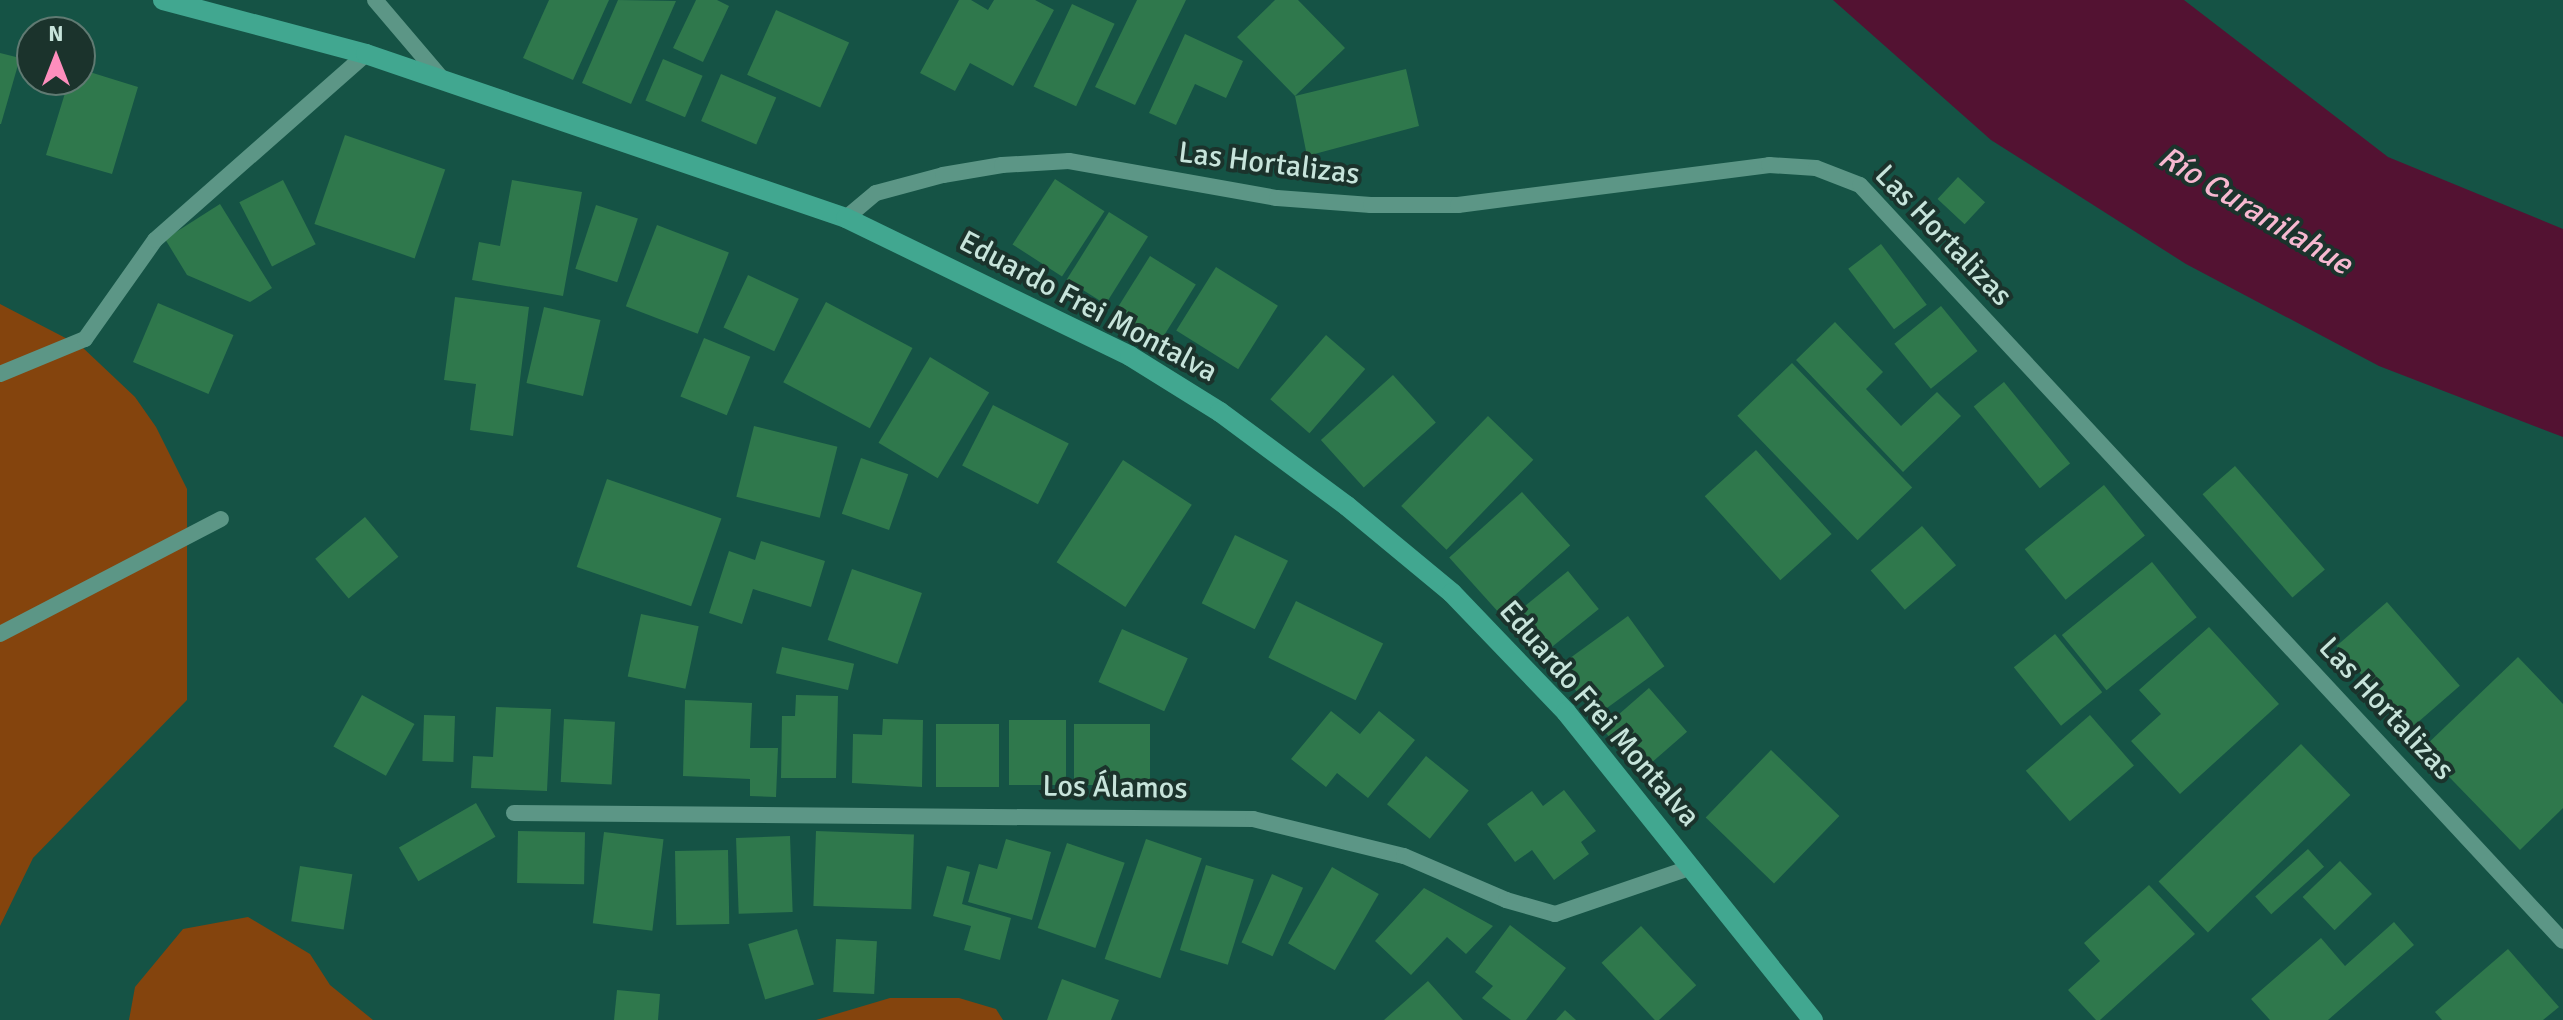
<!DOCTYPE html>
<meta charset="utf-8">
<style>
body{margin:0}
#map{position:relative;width:2563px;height:1020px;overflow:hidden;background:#155345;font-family:Signika,sans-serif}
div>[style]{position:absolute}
.green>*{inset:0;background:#84440d}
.water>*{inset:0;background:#531232}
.building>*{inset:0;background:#2f784c;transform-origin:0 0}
.street>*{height:16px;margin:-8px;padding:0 8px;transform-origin:8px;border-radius:8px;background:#5c9686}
.primary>*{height:20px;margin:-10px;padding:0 10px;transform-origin:10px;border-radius:10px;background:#41a790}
span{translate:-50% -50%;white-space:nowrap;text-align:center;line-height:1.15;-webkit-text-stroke:8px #1b332c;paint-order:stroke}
.street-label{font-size:30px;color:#c7e4db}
.water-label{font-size:32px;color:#f7b8d0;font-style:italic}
.north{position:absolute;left:16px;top:16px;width:80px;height:80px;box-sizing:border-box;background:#1b332c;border:2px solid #607a72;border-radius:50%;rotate:0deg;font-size:22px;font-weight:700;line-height:32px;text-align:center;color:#c7e4db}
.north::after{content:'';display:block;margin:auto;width:28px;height:36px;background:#fe8ebd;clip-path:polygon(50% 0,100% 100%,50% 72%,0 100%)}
</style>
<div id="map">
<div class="green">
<div style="clip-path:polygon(0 304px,81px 346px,135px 397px,156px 427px,187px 489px,187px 700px,33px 858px,0 926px)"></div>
<div style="clip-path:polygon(248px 917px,310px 954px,330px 985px,373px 1020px,129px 1020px,135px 987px,183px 929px)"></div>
<div style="clip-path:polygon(890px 998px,959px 998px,996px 1009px,1003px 1020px,816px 1020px)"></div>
</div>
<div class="water">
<div style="clip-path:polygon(1833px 0,2184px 0,2388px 157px,2563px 229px,2563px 437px,2379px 366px,2186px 264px,1991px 140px)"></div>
</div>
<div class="building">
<div style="clip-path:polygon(549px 0,609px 0,573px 80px,523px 58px)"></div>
<div style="clip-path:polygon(618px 0,676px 1px,631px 104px,582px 83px)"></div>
<div style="clip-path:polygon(696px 0,717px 0,729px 6px,703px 62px,673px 48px)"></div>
<div style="clip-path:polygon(959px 0,971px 0,988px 10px,994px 0,1035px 0,1054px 10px,1013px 86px,970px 63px,955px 91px,920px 73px)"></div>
<div style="clip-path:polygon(1137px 0,1186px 0,1135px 105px,1095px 87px)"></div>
<div style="clip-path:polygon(1275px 0,1298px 0,1345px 48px,1295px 96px,1406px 69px,1419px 126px,1307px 156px,1295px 96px,1237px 37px)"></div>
<div style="left:1072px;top:4px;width:47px;height:91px;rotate:25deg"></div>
<div style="left:776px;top:10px;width:80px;height:71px;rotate:24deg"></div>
<div style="clip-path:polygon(1185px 34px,1243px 61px,1226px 98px,1195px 84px,1176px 125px,1149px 113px)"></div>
<div style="clip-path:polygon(0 53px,20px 58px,1px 124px,0 124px)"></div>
<div style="left:663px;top:59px;width:43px;height:45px;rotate:23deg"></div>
<div style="clip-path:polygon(80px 69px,138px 87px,112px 174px,46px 155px,69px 80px,80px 80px)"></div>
<div style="left:721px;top:74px;width:60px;height:51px;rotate:23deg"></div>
<div style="left:345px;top:135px;width:106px;height:94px;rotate:19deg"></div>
<div style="left:1958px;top:177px;width:37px;height:30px;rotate:43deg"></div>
<div style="left:1055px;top:179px;width:59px;height:78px;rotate:33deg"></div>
<div style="left:283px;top:180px;width:72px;height:49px;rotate:63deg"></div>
<div style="clip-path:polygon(512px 180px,582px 192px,563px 296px,472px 280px,479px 242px,500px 246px)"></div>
<div style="clip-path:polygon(220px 204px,272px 288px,250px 302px,187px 275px,165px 239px)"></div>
<div style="left:596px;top:205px;width:44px;height:67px;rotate:18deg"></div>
<div style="left:1109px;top:212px;width:46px;height:80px;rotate:32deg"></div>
<div style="left:657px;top:225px;width:77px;height:87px;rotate:21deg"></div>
<div style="left:1881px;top:244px;width:76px;height:41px;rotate:53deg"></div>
<div style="left:1150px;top:256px;width:54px;height:70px;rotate:32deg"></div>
<div style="left:1216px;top:267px;width:73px;height:75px;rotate:32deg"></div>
<div style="left:748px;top:275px;width:56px;height:58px;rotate:25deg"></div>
<div style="clip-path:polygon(455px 297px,529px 307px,513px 436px,470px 430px,476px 384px,444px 380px)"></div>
<div style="left:826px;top:302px;width:98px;height:91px;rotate:28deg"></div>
<div style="left:158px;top:303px;width:82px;height:64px;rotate:23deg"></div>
<div style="left:1941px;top:306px;width:58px;height:60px;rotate:51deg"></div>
<div style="left:544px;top:307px;width:58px;height:78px;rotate:13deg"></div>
<div style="clip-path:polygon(1835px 322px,1883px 372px,1866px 389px,1901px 426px,1937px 392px,1961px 416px,1903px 472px,1796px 360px)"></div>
<div style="left:1326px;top:335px;width:52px;height:85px;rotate:41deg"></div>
<div style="left:704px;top:338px;width:50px;height:63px;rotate:22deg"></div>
<div style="left:930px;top:357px;width:69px;height:100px;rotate:31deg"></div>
<div style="left:1792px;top:363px;width:173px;height:76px;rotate:46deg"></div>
<div style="left:1393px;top:375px;width:64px;height:97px;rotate:48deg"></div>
<div style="left:2004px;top:382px;width:105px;height:39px;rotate:51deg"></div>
<div style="left:993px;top:405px;width:85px;height:68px;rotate:27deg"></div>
<div style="left:1488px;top:416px;width:63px;height:125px;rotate:44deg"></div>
<div style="left:754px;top:426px;width:86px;height:73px;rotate:14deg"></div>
<div style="left:1756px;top:450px;width:113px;height:69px;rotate:48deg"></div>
<div style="left:861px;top:458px;width:50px;height:59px;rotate:19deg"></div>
<div style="left:1123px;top:460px;width:82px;height:122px;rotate:33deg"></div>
<div style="left:2235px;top:466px;width:137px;height:43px;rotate:49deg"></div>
<div style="left:607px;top:479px;width:121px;height:93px;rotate:19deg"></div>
<div style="left:2104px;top:485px;width:65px;height:102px;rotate:51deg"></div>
<div style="left:1522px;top:492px;width:72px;height:98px;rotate:48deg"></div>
<div style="left:365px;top:517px;width:52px;height:65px;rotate:50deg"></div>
<div style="left:1922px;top:526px;width:52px;height:68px;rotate:49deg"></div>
<div style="left:1235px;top:535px;width:59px;height:76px;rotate:26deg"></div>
<div style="clip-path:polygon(761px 541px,825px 561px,811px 607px,753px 589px,742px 624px,709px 613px,729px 551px,755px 560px)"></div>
<div style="left:2152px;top:562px;width:71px;height:116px;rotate:51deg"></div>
<div style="left:852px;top:569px;width:74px;height:75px;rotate:19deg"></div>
<div style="left:1568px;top:571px;width:49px;height:66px;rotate:51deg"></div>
<div style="left:1296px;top:601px;width:97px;height:63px;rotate:26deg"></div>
<div style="left:2387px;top:602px;width:111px;height:67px;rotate:49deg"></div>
<div style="left:641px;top:614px;width:59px;height:64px;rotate:12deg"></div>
<div style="left:1628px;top:616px;width:62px;height:86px;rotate:54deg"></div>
<div style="clip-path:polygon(2209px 627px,2279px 704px,2180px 794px,2131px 741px,2161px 714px,2139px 690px)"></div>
<div style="left:1122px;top:629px;width:72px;height:58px;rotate:24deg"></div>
<div style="left:2055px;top:634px;width:75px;height:53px;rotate:51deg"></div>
<div style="left:782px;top:647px;width:74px;height:27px;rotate:13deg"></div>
<div style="clip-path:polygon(2518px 657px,2563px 704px,2563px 808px,2520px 850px,2422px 749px)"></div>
<div style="left:1649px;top:688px;width:58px;height:62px;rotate:49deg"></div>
<div style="left:362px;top:695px;width:60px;height:59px;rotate:29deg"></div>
<div style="clip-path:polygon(796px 695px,838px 696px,836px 778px,781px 778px,782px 716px,795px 716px)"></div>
<div style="clip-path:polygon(685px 700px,752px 703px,750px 748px,778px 748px,776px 797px,750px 796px,750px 779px,683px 776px)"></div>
<div style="clip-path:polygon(496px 707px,551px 709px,547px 791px,471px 788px,473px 756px,493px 757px)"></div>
<div style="clip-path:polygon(1331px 711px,1360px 734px,1379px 711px,1415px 740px,1368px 798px,1337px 773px,1326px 787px,1291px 759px)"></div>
<div style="left:424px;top:715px;width:31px;height:46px;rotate:2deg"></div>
<div style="left:2090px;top:715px;width:67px;height:85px;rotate:49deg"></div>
<div style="left:564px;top:719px;width:51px;height:63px;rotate:3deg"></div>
<div style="clip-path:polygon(883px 719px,923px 720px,922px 787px,852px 783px,853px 734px,882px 735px)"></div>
<div style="left:1009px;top:720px;width:57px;height:65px"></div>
<div style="left:936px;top:724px;width:63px;height:63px"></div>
<div style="left:1150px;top:724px;width:61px;height:76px;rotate:90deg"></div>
<div style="left:2301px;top:744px;width:71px;height:198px;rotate:46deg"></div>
<div style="left:1771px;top:750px;width:95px;height:94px;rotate:44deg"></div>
<div style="left:1426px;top:756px;width:55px;height:62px;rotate:39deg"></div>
<div style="clip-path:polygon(1564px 790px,1596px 831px,1581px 842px,1589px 854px,1554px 880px,1532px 850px,1515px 862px,1487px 824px,1532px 791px,1543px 806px)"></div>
<div style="left:476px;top:803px;width:39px;height:89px;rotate:60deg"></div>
<div style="left:518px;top:831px;width:67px;height:52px;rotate:1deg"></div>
<div style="left:816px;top:831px;width:98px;height:75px;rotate:2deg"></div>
<div style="left:604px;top:832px;width:60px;height:92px;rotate:7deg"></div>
<div style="left:790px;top:836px;width:76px;height:54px;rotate:88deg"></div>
<div style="clip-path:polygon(1006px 839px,1051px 852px,1032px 920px,968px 902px,979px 864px,997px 869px)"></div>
<div style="left:1146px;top:839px;width:59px;height:127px;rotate:19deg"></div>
<div style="left:1067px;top:843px;width:61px;height:90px;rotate:19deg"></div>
<div style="left:2308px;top:849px;width:24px;height:71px;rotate:48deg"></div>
<div style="left:728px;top:850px;width:74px;height:53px;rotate:89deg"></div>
<div style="left:2340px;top:861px;width:46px;height:52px;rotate:46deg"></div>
<div style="left:1206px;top:865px;width:50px;height:89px;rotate:17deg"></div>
<div style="left:300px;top:866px;width:53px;height:56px;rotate:9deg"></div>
<div style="clip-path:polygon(947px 866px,970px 872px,962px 904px,1011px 918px,1000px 960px,964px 950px,971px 926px,933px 916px)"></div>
<div style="left:1332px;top:867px;width:54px;height:88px;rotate:30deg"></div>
<div style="left:1272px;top:874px;width:34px;height:75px;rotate:24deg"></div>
<div style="clip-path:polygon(2149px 885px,2195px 934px,2100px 1020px,2096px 1020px,2068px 990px,2100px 961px,2084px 943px)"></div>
<div style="clip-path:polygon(1424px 888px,1493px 926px,1466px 954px,1447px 937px,1411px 975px,1375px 941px)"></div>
<div style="clip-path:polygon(2394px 922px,2414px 945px,2328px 1020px,2270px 1020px,2251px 999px,2321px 938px,2345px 966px)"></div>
<div style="clip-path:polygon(1510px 925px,1566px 968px,1526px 1020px,1511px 1020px,1482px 998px,1493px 986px,1475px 972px)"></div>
<div style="left:1641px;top:926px;width:81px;height:54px;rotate:47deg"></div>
<div style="left:797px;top:929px;width:58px;height:51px;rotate:73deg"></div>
<div style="left:836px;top:939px;width:41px;height:53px;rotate:3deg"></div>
<div style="clip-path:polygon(2508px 949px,2559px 1007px,2543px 1020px,2442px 1020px,2435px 1012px)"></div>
<div style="clip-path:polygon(1062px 979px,1119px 1000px,1111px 1020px,1047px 1020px)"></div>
<div style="clip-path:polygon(1428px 981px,1463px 1020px,1384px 1020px)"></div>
<div style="clip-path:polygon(617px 990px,660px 994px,658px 1020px,614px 1020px)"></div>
<div style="clip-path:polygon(1565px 1010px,1576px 1020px,1556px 1020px)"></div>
</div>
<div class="street">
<div style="left:375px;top:0;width:105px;rotate:49.6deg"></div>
<div style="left:846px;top:218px;width:39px;rotate:-40deg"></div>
<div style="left:876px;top:193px;width:69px;rotate:-15deg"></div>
<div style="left:943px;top:175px;width:60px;rotate:-9.6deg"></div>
<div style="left:1002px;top:165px;width:67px;rotate:-3.4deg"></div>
<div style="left:1069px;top:161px;width:211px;rotate:10.1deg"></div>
<div style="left:1277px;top:198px;width:94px;rotate:4.3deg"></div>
<div style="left:1371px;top:205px;width:87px"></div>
<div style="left:1458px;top:205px;width:314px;rotate:-7.3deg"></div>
<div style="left:1769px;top:165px;width:47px;rotate:3.7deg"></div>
<div style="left:1816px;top:168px;width:47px;rotate:21.1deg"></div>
<div style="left:1860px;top:185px;width:1032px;rotate:47.08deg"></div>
<div style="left:0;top:374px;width:92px;rotate:-22.4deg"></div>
<div style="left:85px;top:339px;width:121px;rotate:-54.7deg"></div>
<div style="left:155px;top:240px;width:281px;rotate:-41.4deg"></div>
<div style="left:0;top:634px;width:249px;rotate:-27.5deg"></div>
<div style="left:514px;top:813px;width:739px;rotate:0.47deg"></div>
<div style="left:1253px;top:819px;width:155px;rotate:13.8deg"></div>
<div style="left:1404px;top:856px;width:111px;rotate:23.3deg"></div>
<div style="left:1506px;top:900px;width:51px;rotate:15.9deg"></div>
<div style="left:1555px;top:914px;width:145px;rotate:-18.9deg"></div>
</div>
<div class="primary">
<div style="left:163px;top:0;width:210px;rotate:14.9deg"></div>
<div style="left:366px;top:54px;width:507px;rotate:18.86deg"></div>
<div style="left:846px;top:218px;width:316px;rotate:25.9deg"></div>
<div style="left:1130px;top:356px;width:106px;rotate:31.9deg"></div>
<div style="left:1220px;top:412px;width:158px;rotate:36.5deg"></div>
<div style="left:1347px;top:506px;width:136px;rotate:39.6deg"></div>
<div style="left:1452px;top:593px;width:165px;rotate:46.2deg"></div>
<div style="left:1566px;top:712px;width:395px;rotate:51.3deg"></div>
</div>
<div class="street-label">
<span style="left:1269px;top:164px;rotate:7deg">Las Hortalizas</span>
<span style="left:1943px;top:236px;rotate:46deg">Las Hortalizas</span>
<span style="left:1088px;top:307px;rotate:28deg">Eduardo Frei Montalva</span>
<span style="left:2386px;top:709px;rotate:47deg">Las Hortalizas</span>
<span style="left:1599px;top:714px;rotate:49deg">Eduardo Frei Montalva</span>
<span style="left:1115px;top:788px;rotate:1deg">Los Álamos</span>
</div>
<div class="water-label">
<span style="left:2255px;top:211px;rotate:31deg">Río Curanilahue</span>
</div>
<div class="north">N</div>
</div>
